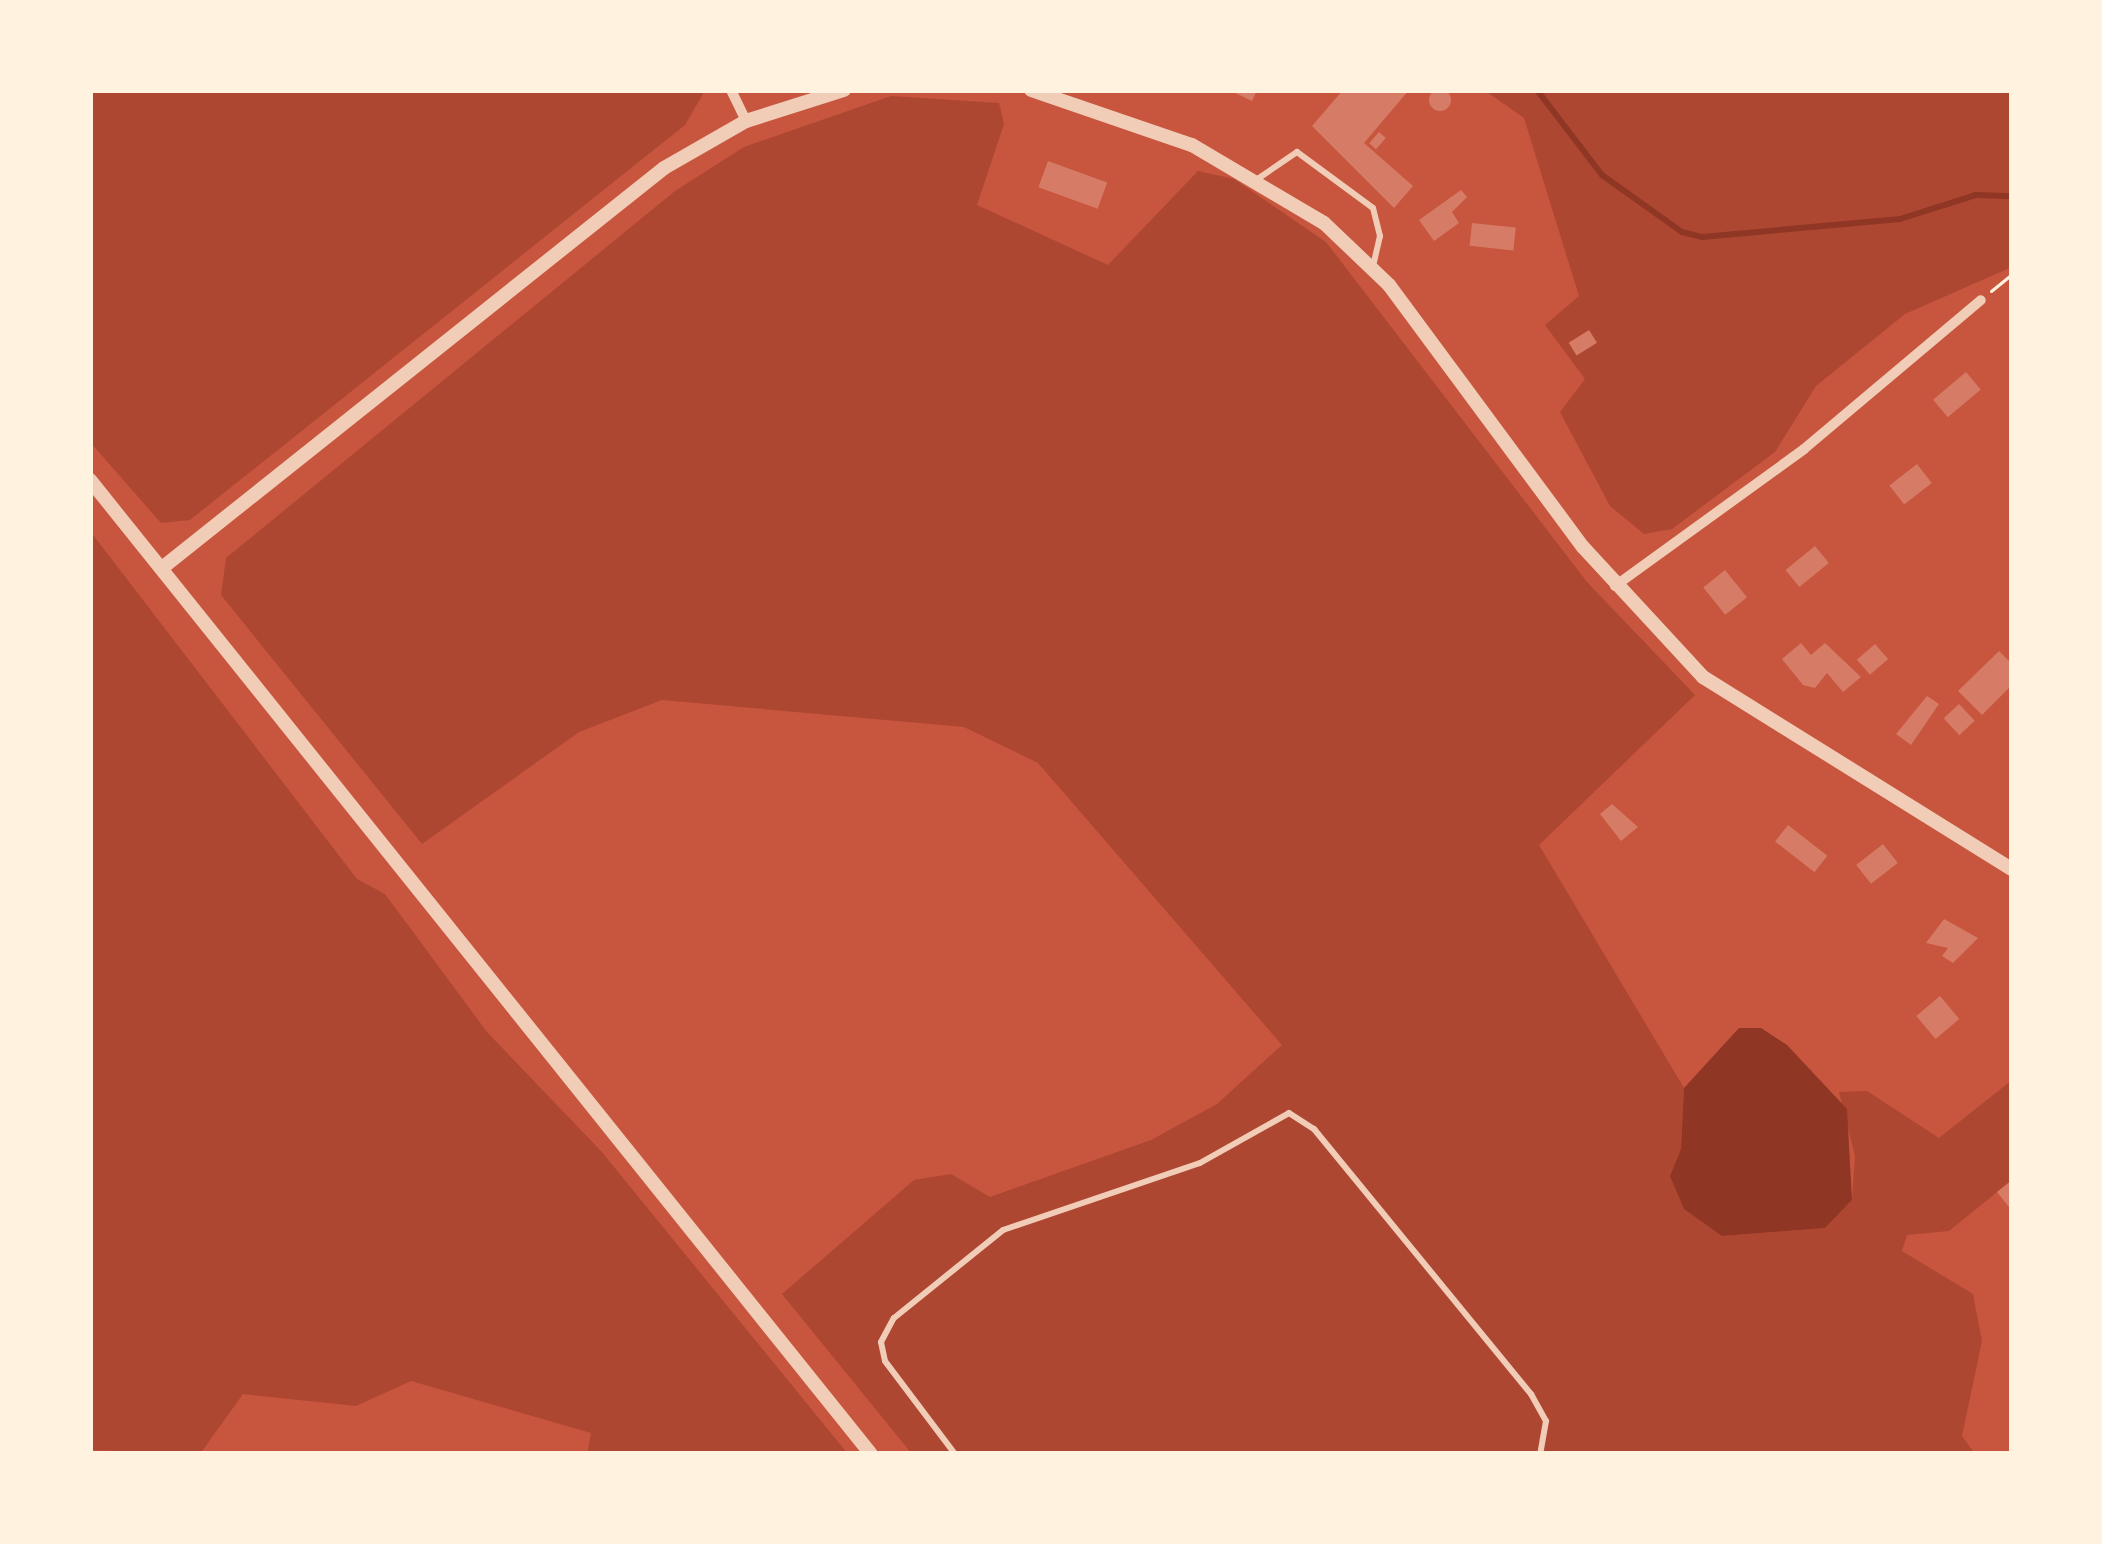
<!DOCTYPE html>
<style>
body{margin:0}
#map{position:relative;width:2102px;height:1544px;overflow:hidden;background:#c8553d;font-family:"Noto Serif",serif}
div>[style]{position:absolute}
.green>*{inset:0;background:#ae4732}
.water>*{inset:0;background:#8f3625}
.stream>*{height:6px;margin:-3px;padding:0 3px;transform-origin:3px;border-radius:3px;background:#8f3625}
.building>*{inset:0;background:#d67c66;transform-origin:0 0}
.round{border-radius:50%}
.path>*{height:3px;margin:-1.5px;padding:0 1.5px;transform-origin:1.5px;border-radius:1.5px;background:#fff3e0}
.service>*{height:6px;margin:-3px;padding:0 3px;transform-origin:3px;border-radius:3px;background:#f1ccb7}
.minor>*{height:10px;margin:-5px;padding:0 5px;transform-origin:5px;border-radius:5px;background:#f1ccb7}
.tertiary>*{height:14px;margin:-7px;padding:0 7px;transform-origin:7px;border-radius:7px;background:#f1ccb7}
span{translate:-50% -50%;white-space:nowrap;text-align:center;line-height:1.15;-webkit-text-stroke:12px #fff3e0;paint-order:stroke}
.frame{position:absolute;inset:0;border:93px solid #fff3e0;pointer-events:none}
</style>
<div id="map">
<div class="green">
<div style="clip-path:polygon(90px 90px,701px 90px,703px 94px,685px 125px,190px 520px,161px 523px,90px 442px)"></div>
<div style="clip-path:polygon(1484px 90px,2012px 90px,2012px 267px,1905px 314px,1816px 386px,1775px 452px,1672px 529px,1644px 534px,1610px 506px,1560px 412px,1585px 379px,1545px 325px,1579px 296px,1524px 118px)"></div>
<div style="clip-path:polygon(891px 96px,999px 103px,1004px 124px,977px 205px,1108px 265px,1198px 171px,1234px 179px,1326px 242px,1587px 582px,1695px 695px,1539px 845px,1684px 1088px,1681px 1149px,1670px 1176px,1722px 1236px,1825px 1228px,1852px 1200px,1855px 1156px,1839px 1092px,1867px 1091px,1939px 1138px,2012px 1080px,2012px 1180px,1949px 1231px,1907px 1235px,1902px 1251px,1973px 1294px,1982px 1341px,1962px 1436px,1975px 1454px,912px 1454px,782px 1294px,914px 1180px,951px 1174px,990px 1197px,1151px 1140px,1217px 1104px,1282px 1045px,1038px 763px,964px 727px,662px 700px,579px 732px,422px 844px,221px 595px,226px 558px,675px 191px,744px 147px)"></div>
<div style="clip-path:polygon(90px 531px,357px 879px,385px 894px,487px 1032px,601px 1151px,848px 1454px,587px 1454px,591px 1433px,411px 1381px,356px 1406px,243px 1394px,200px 1454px,90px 1450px)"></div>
</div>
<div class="water">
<div style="clip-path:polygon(1739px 1028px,1761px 1028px,1787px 1045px,1847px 1109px,1852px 1200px,1825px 1228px,1722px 1236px,1684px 1209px,1670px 1176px,1681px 1149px,1684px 1088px)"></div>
</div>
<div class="stream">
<div style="left:1537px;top:90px;width:107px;rotate:52.6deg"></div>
<div style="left:1602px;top:175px;width:98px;rotate:35.5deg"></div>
<div style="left:1682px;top:232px;width:21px;rotate:14deg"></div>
<div style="left:1702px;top:237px;width:199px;rotate:-5.2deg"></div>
<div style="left:1900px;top:219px;width:80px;rotate:-17.5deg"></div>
<div style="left:1976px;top:195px;width:36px;rotate:2deg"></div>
</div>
<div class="building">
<div class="round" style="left:1429px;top:89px;width:22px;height:22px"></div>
<div style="clip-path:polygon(1229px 90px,1257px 90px,1252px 101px)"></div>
<div style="clip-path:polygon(1343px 90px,1409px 90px,1364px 143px,1413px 186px,1394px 208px,1312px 126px)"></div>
<div style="left:1379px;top:132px;width:9px;height:15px;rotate:41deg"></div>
<div style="left:1048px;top:161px;width:63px;height:28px;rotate:20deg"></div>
<div style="clip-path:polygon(1461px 190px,1467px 197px,1452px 212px,1459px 223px,1434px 241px,1419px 220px)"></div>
<div style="left:1472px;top:223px;width:44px;height:23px;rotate:6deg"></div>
<div style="left:1589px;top:330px;width:15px;height:24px;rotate:58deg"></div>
<div style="left:1966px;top:372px;width:23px;height:43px;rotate:50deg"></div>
<div style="left:1917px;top:464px;width:24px;height:35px;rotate:52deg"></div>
<div style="left:1815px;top:546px;width:22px;height:38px;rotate:51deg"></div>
<div style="left:1725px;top:570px;width:35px;height:28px;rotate:51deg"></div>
<div style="clip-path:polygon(1801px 643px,1811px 655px,1825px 643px,1861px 677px,1843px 692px,1827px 673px,1815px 688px,1803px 685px,1782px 659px)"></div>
<div style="left:1875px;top:644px;width:20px;height:24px;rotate:49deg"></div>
<div style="clip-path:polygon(1999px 651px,2012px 664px,2012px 685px,1982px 715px,1958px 691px)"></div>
<div style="clip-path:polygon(1927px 696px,1939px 704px,1911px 745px,1896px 734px)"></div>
<div style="left:1959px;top:704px;width:23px;height:21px;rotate:47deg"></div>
<div style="clip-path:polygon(1612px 804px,1638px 827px,1621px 841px,1600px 814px)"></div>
<div style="left:1788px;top:825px;width:50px;height:21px;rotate:38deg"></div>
<div style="left:1883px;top:844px;width:24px;height:34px;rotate:52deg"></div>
<div style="clip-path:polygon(1944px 919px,1978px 938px,1953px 963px,1942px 956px,1948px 948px,1926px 943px)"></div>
<div style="left:1940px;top:996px;width:30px;height:31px;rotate:50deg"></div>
<div style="clip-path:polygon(2012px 1180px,2012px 1211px,1997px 1192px)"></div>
</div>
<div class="path">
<div style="left:1991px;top:291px;width:27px;rotate:-39deg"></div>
</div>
<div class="service">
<div style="left:1259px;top:178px;width:46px;rotate:-34.4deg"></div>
<div style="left:1297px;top:152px;width:94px;rotate:36.4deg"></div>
<div style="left:1373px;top:208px;width:29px;rotate:76deg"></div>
<div style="left:1380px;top:236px;width:31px;rotate:103deg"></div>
<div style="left:955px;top:1454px;width:116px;rotate:-127deg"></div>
<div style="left:885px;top:1361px;width:19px;rotate:-102deg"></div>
<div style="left:881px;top:1342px;width:27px;rotate:-62deg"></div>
<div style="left:894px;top:1318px;width:140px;rotate:-38.9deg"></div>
<div style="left:1003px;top:1230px;width:208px;rotate:-18.8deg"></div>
<div style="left:1200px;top:1163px;width:102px;rotate:-29.3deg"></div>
<div style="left:1289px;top:1113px;width:30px;rotate:33deg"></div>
<div style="left:1314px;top:1129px;width:343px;rotate:50.7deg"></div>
<div style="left:1531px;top:1394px;width:31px;rotate:61deg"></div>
<div style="left:1546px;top:1421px;width:34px;rotate:100deg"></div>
</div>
<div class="minor">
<div style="left:731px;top:90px;width:34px;rotate:64deg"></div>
<div style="left:1615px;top:586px;width:233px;rotate:-35.9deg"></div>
<div style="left:1804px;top:449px;width:231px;rotate:-40.1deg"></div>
</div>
<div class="tertiary">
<div style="left:1031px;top:90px;width:170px;rotate:18.9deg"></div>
<div style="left:1192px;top:145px;width:153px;rotate:30.6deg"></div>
<div style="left:1324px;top:223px;width:90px;rotate:43.6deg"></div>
<div style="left:1389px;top:285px;width:326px;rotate:53.5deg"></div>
<div style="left:1583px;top:547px;width:177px;rotate:47.3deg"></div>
<div style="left:1703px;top:677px;width:364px;rotate:31.9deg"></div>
<div style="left:90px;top:480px;width:1248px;rotate:51.28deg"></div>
<div style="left:162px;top:568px;width:642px;rotate:-38.55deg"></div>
<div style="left:664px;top:168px;width:95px;rotate:-29.8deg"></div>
<div style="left:746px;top:121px;width:103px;rotate:-17.6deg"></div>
</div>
<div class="frame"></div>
</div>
